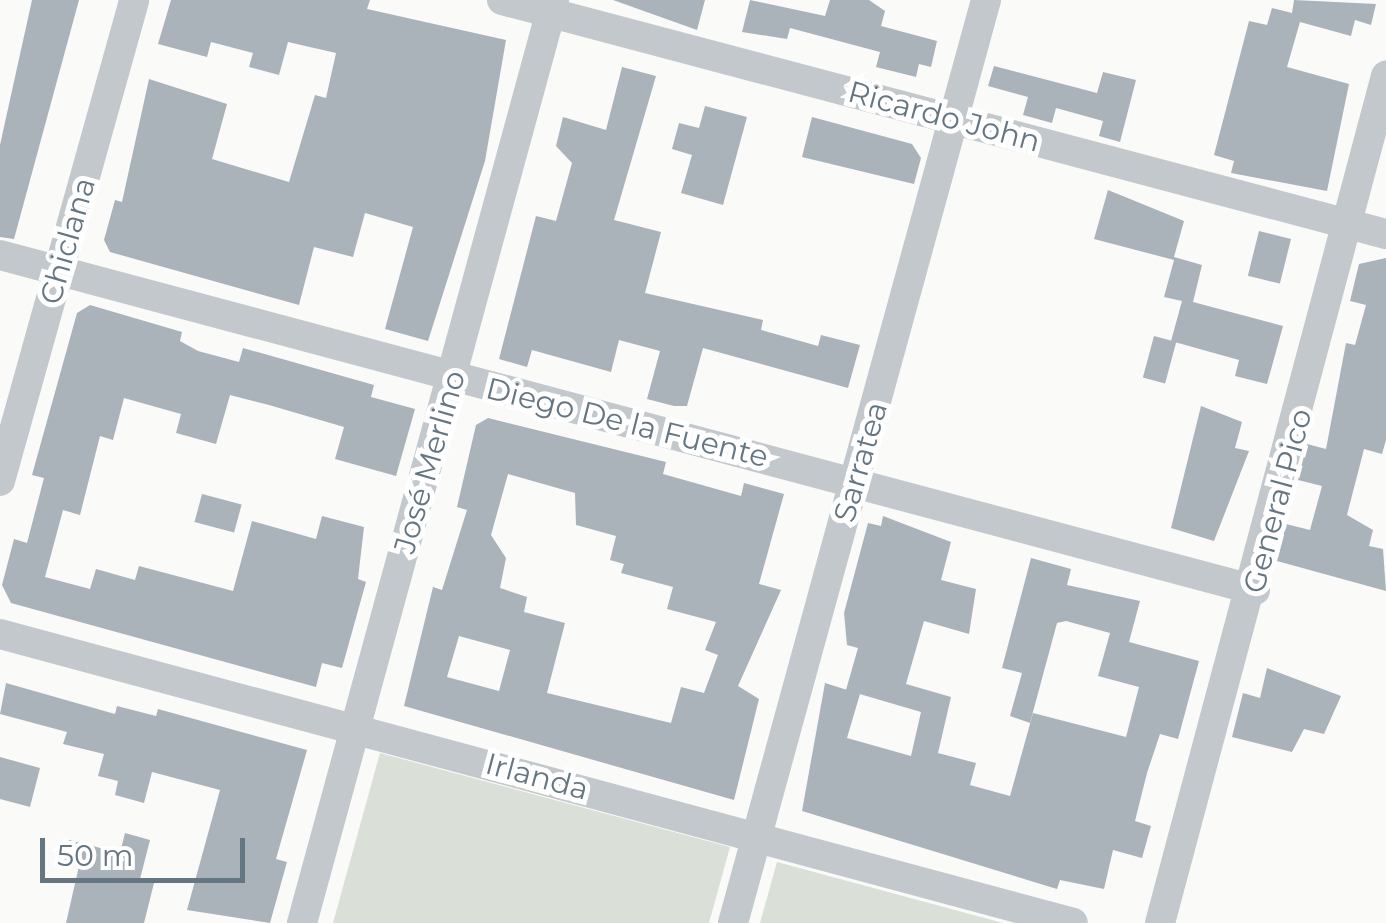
<!DOCTYPE html>
<meta charset="utf-8">
<style>
body{margin:0}
#map{position:relative;width:1386px;height:923px;overflow:hidden;background:#fafaf8;font-family:Montserrat,sans-serif}
div>[style]{position:absolute}
.green>*{inset:0;background:#dadfd7}
.building>*{inset:0;background:#aab3b9;transform-origin:0 0}
.minor>*{height:30px;margin:-15px;padding:0 15px;transform-origin:15px;border-radius:15px;background:#c3c8cc}
span{translate:-50% -50%;white-space:nowrap;text-align:center;line-height:1.15;-webkit-text-stroke:10px #fff;paint-order:stroke}
.street-label{font-size:30px;color:#657683}
.scale{position:absolute;left:40px;top:838px;width:205px;height:45px;box-sizing:border-box;border:5px solid #657683;border-top:0;padding-left:12px;font-size:30px;line-height:35px;white-space:nowrap;color:#657683;-webkit-text-stroke:8px #fff;paint-order:stroke}
</style>
<div id="map">
<div class="green">
<div style="clip-path:polygon(380px 753px,730px 847px,709px 923px,333px 923px)"></div>
<div style="clip-path:polygon(777px 862px,1003px 923px,760px 923px)"></div>
</div>
<div class="building">
<div style="clip-path:polygon(32px 0,79px 0,14px 239px,0 237px,0 145px)"></div>
<div style="clip-path:polygon(171px 0,370px 0,367px 9px,506px 40px,485px 161px,428px 341px,385px 329px,413px 227px,365px 213px,353px 257px,314px 247px,299px 305px,110px 252px,104px 240px,115px 200px,122px 202px,149px 79px,227px 104px,212px 159px,289px 182px,315px 95px,326px 98px,336px 53px,288px 42px,279px 75px,249px 67px,253px 53px,211px 42px,207px 57px,158px 44px)"></div>
<div style="clip-path:polygon(613px 0,705px 0,697px 30px)"></div>
<div style="clip-path:polygon(750px 0,825px 16px,830px 0,869px 0,885px 11px,881px 26px,937px 41px,931px 67px,919px 64px,916px 77px,876px 67px,880px 52px,790px 28px,787px 39px,742px 32px)"></div>
<div style="clip-path:polygon(1294px 0,1376px 4px,1371px 25px,1355px 20px,1351px 36px,1300px 22px,1287px 67px,1349px 84px,1327px 191px,1231px 173px,1234px 161px,1214px 155px,1249px 21px,1267px 25px,1272px 8px,1292px 13px)"></div>
<div style="clip-path:polygon(994px 66px,1097px 93px,1103px 72px,1136px 80px,1120px 142px,1099px 136px,1103px 121px,1056px 108px,1052px 123px,1023px 115px,1028px 97px,988px 86px)"></div>
<div style="clip-path:polygon(622px 67px,656px 76px,614px 220px,661px 232px,645px 293px,763px 320px,761px 330px,818px 346px,821px 335px,860px 345px,848px 388px,703px 348px,687px 406px,674px 406px,647px 399px,660px 351px,619px 340px,611px 372px,532px 350px,527px 367px,499px 359px,536px 216px,556px 221px,572px 163px,556px 146px,563px 117px,606px 130px)"></div>
<div style="clip-path:polygon(705px 106px,747px 117px,723px 205px,681px 193px,692px 155px,672px 149px,679px 123px,699px 128px)"></div>
<div style="clip-path:polygon(812px 117px,912px 144px,921px 158px,914px 184px,802px 157px)"></div>
<div style="clip-path:polygon(1108px 190px,1184px 221px,1174px 257px,1202px 265px,1193px 302px,1283px 326px,1267px 384px,1235px 376px,1239px 360px,1171px 341px,1182px 301px,1164px 297px,1174px 260px,1094px 239px)"></div>
<div style="left:1259px;top:231px;width:33px;height:46px;rotate:14deg"></div>
<div style="clip-path:polygon(1386px 258px,1386px 440px,1382px 454px,1364px 449px,1347px 515px,1373px 530px,1369px 546px,1383px 549px,1386px 591px,1277px 561px,1286px 524px,1310px 530px,1322px 486px,1298px 480px,1307px 444px,1326px 449px,1346px 343px,1355px 345px,1366px 305px,1350px 301px,1359px 264px)"></div>
<div style="clip-path:polygon(90px 305px,182px 332px,180px 341px,198px 351px,239px 362px,243px 348px,374px 385px,371px 397px,415px 409px,396px 476px,335px 459px,344px 427px,269px 405px,230px 395px,216px 444px,176px 433px,181px 414px,124px 398px,113px 440px,100px 436px,80px 515px,63px 510px,45px 577px,90px 589px,96px 569px,135px 580px,139px 566px,233px 591px,252px 521px,316px 539px,322px 516px,364px 527px,358px 579px,366px 582px,342px 668px,322px 663px,316px 687px,11px 603px,2px 585px,14px 539px,27px 543px,44px 478px,32px 475px,77px 313px)"></div>
<div style="left:1154px;top:336px;width:23px;height:43px;rotate:15deg"></div>
<div style="clip-path:polygon(1201px 406px,1242px 422px,1235px 448px,1249px 451px,1214px 541px,1171px 528px)"></div>
<div style="clip-path:polygon(evenodd,488px 418px,666px 462px,663px 474px,741px 496px,744px 483px,784px 494px,759px 584px,781px 590px,738px 686px,759px 699px,734px 800px,404px 706px,433px 587px,442px 590px,467px 510px,457px 507px,476px 425px,488px 418px,508px 474px,575px 493px,576px 525px,616px 536px,610px 560px,624px 564px,621px 573px,673px 587px,667px 609px,716px 622px,705px 650px,718px 655px,704px 693px,681px 687px,671px 723px,547px 693px,565px 623px,524px 612px,527px 597px,500px 588px,506px 558px,491px 535px,508px 474px,488px 418px,459px 636px,510px 650px,499px 691px,447px 677px,459px 636px)"></div>
<div style="left:202px;top:494px;width:41px;height:29px;rotate:15deg"></div>
<div style="clip-path:polygon(883px 516px,951px 542px,941px 580px,976px 589px,969px 634px,924px 621px,906px 684px,951px 697px,938px 753px,976px 763px,970px 785px,1010px 796px,1033px 713px,1126px 737px,1139px 687px,1098px 676px,1110px 633px,1066px 621px,1057px 623px,1030px 723px,1010px 716px,1022px 673px,1002px 668px,1031px 558px,1071px 569px,1067px 585px,1140px 601px,1129px 642px,1199px 661px,1178px 739px,1160px 734px,1147px 773px,1135px 821px,1151px 826px,1142px 858px,1113px 850px,1104px 889px,1060px 880px,1057px 889px,802px 811px,825px 683px,860px 694px,847px 738px,911px 756px,921px 712px,846px 690px,858px 648px,847px 645px,844px 613px,868px 523px,881px 526px)"></div>
<div style="clip-path:polygon(1267px 668px,1341px 696px,1324px 734px,1304px 729px,1292px 752px,1232px 737px,1243px 693px,1260px 698px)"></div>
<div style="clip-path:polygon(6px 683px,115px 714px,117px 706px,156px 716px,158px 709px,307px 750px,276px 859px,287px 862px,270px 923px,187px 910px,220px 790px,152px 772px,144px 803px,115px 795px,118px 781px,98px 776px,104px 754px,63px 744px,67px 732px,0 714px)"></div>
<div style="clip-path:polygon(0 757px,40px 768px,30px 807px,0 799px)"></div>
<div style="clip-path:polygon(125px 833px,150px 840px,140px 879px,154px 883px,144px 923px,66px 923px,79px 866px,64px 861px,69px 840px,120px 853px)"></div>
</div>
<div class="minor">
<div style="left:502px;top:0;width:914px;rotate:14.83deg"></div>
<div style="left:0;top:255px;width:1299px;rotate:14.95deg"></div>
<div style="left:0;top:481px;width:499px;rotate:-74.4deg"></div>
<div style="left:0;top:634px;width:1111px;rotate:15.07deg"></div>
<div style="left:302px;top:923px;width:957px;rotate:-74.73deg"></div>
<div style="left:733px;top:923px;width:957px;rotate:-74.67deg"></div>
<div style="left:1160px;top:923px;width:877px;rotate:-75.06deg"></div>
</div>
<div class="street-label">
<span style="left:944px;top:117px;rotate:15deg">Ricardo John</span>
<span style="left:68px;top:241px;rotate:-74deg">Chiclana</span>
<span style="left:627px;top:423px;rotate:14deg">Diego De la Fuente</span>
<span style="left:430px;top:462px;rotate:-74deg">José Merlino</span>
<span style="left:861px;top:462px;rotate:-74deg">Sarratea</span>
<span style="left:1278px;top:501px;rotate:-75deg">General Pico</span>
<span style="left:537px;top:777px;rotate:15deg">Irlanda</span>
</div>
<div class="scale">50 m</div>
</div>
